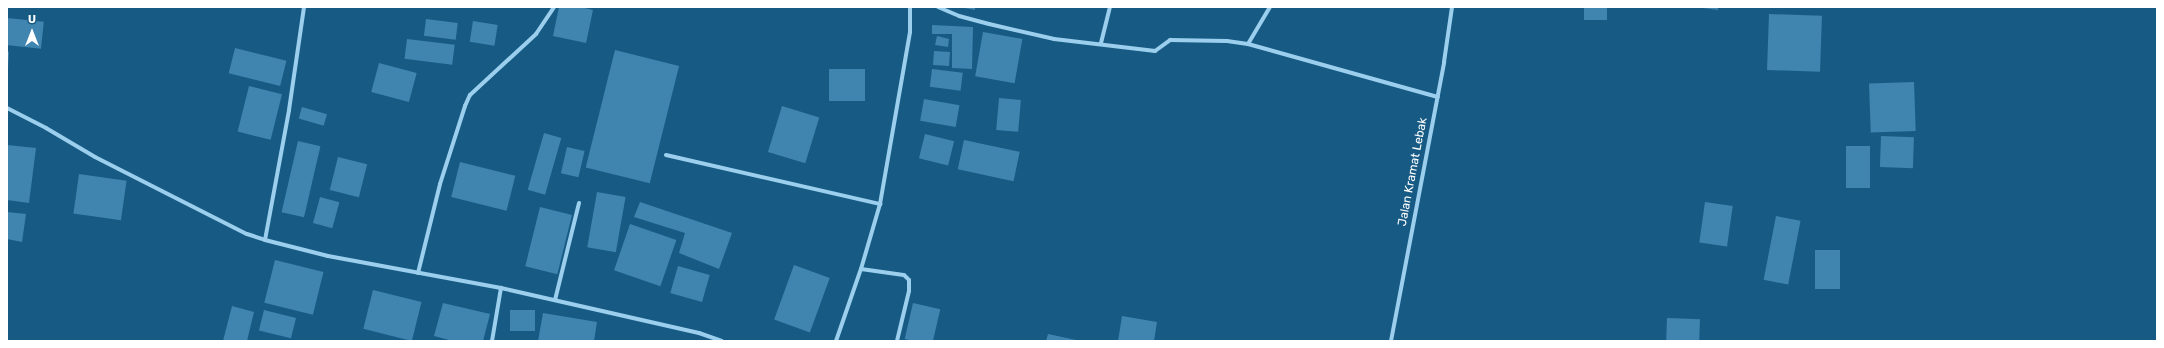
<!DOCTYPE html>
<style>
body{margin:0}
#map{position:relative;width:2164px;height:348px;overflow:hidden;background:#175b85;font-family:Rubik,sans-serif}
div>[style]{position:absolute}
.building>*{inset:0;background:#3f85af;transform-origin:0 0}
.street>*{height:4px;margin:-2px;padding:0 2px;transform-origin:2px;border-radius:2px;background:#9bcfed}
span{translate:-50% -50%;white-space:nowrap;text-align:center;line-height:1.15;-webkit-text-stroke:4px #175b85;paint-order:stroke}
.street-label{font-size:12px;color:#fff}
.frame{position:absolute;inset:0;border:8px solid #fff;pointer-events:none}
.north{position:absolute;left:12px;top:12px;width:40px;height:40px;-webkit-text-stroke:3px #175b85;paint-order:stroke;rotate:0deg;font-size:11px;font-weight:700;line-height:16px;text-align:center;color:#fff}
.north::after{content:'';display:block;margin:auto;width:14px;height:18px;background:#fff;clip-path:polygon(50% 0,100% 100%,50% 72%,0 100%)}
</style>
<div id="map">
<div class="building">
<div style="clip-path:polygon(559px 7px,581px 7px,593px 10px,586px 43px,553px 36px)"></div>
<div style="clip-path:polygon(959px 7px,975px 7px,975px 10px)"></div>
<div style="left:1584px;top:7px;width:23px;height:13px"></div>
<div style="clip-path:polygon(1696px 7px,1718px 7px,1718px 10px)"></div>
<div style="left:1769px;top:14px;width:53px;height:56px;rotate:2deg"></div>
<div style="left:7px;top:18px;width:37px;height:27px;rotate:6deg"></div>
<div style="left:426px;top:19px;width:32px;height:17px;rotate:7deg"></div>
<div style="left:473px;top:21px;width:25px;height:21px;rotate:9deg"></div>
<div style="clip-path:polygon(932px 25px,973px 27px,972px 69px,952px 68px,952px 34px,932px 34px)"></div>
<div style="left:983px;top:32px;width:40px;height:45px;rotate:10deg"></div>
<div style="clip-path:polygon(937px 36px,949px 39px,948px 47px,935px 45px)"></div>
<div style="left:407px;top:39px;width:48px;height:20px;rotate:7deg"></div>
<div style="left:235px;top:48px;width:53px;height:26px;rotate:14deg"></div>
<div style="left:615px;top:50px;width:66px;height:121px;rotate:14deg"></div>
<div style="clip-path:polygon(7px 51px,9px 52px,8px 68px,7px 68px)"></div>
<div style="left:934px;top:51px;width:16px;height:14px;rotate:4deg"></div>
<div style="left:379px;top:63px;width:39px;height:30px;rotate:15deg"></div>
<div style="left:829px;top:69px;width:36px;height:32px"></div>
<div style="left:932px;top:69px;width:31px;height:18px;rotate:7deg"></div>
<div style="left:1914px;top:82px;width:49px;height:45px;rotate:88deg"></div>
<div style="left:249px;top:86px;width:34px;height:47px;rotate:14deg"></div>
<div style="left:999px;top:98px;width:22px;height:32px;rotate:5deg"></div>
<div style="left:924px;top:99px;width:36px;height:22px;rotate:10deg"></div>
<div style="left:782px;top:106px;width:39px;height:48px;rotate:17deg"></div>
<div style="left:302px;top:107px;width:26px;height:12px;rotate:16deg"></div>
<div style="left:544px;top:133px;width:18px;height:59px;rotate:16deg"></div>
<div style="left:925px;top:134px;width:30px;height:25px;rotate:14deg"></div>
<div style="left:1881px;top:136px;width:33px;height:31px;rotate:2deg"></div>
<div style="left:964px;top:140px;width:57px;height:30px;rotate:12deg"></div>
<div style="left:298px;top:141px;width:23px;height:73px;rotate:13deg"></div>
<div style="clip-path:polygon(7px 145px,36px 148px,29px 203px,7px 200px)"></div>
<div style="left:1846px;top:146px;width:24px;height:42px"></div>
<div style="left:567px;top:147px;width:18px;height:27px;rotate:13deg"></div>
<div style="left:338px;top:157px;width:30px;height:34px;rotate:14deg"></div>
<div style="left:460px;top:162px;width:57px;height:36px;rotate:14deg"></div>
<div style="left:79px;top:174px;width:48px;height:40px;rotate:8deg"></div>
<div style="left:597px;top:192px;width:29px;height:56px;rotate:10deg"></div>
<div style="left:320px;top:197px;width:20px;height:27px;rotate:15deg"></div>
<div style="clip-path:polygon(640px 202px,732px 233px,719px 269px,679px 253px,685px 233px,634px 217px)"></div>
<div style="left:1705px;top:202px;width:28px;height:41px;rotate:8deg"></div>
<div style="left:540px;top:207px;width:33px;height:61px;rotate:14deg"></div>
<div style="clip-path:polygon(7px 212px,26px 214px,22px 242px,7px 239px)"></div>
<div style="left:1776px;top:216px;width:25px;height:65px;rotate:11deg"></div>
<div style="left:630px;top:224px;width:49px;height:49px;rotate:19deg"></div>
<div style="left:1815px;top:250px;width:25px;height:39px"></div>
<div style="left:275px;top:260px;width:50px;height:44px;rotate:14deg"></div>
<div style="left:794px;top:265px;width:38px;height:58px;rotate:20deg"></div>
<div style="left:678px;top:266px;width:33px;height:28px;rotate:16deg"></div>
<div style="left:373px;top:290px;width:50px;height:40px;rotate:14deg"></div>
<div style="clip-path:polygon(443px 303px,490px 314px,483px 341px,453px 341px,434px 336px)"></div>
<div style="left:913px;top:303px;width:28px;height:37px;rotate:13deg"></div>
<div style="clip-path:polygon(232px 306px,254px 312px,247px 341px,223px 341px)"></div>
<div style="left:264px;top:310px;width:33px;height:21px;rotate:14deg"></div>
<div style="left:535px;top:310px;width:21px;height:25px;rotate:90deg"></div>
<div style="clip-path:polygon(543px 313px,597px 322px,594px 341px,538px 341px)"></div>
<div style="clip-path:polygon(1122px 316px,1157px 322px,1154px 341px,1118px 341px)"></div>
<div style="left:1667px;top:318px;width:33px;height:23px;rotate:2deg"></div>
<div style="clip-path:polygon(1048px 334px,1076px 340px,1076px 341px,1046px 341px)"></div>
</div>
<div class="street">
<div style="left:938px;top:7px;width:23px;rotate:23deg"></div>
<div style="left:959px;top:16px;width:31px;rotate:15deg"></div>
<div style="left:989px;top:24px;width:67px;rotate:13deg"></div>
<div style="left:1054px;top:39px;width:102px;rotate:6.8deg"></div>
<div style="left:1155px;top:51px;width:19px;rotate:-36deg"></div>
<div style="left:1170px;top:40px;width:57px;rotate:1deg"></div>
<div style="left:1227px;top:41px;width:21px;rotate:8deg"></div>
<div style="left:1248px;top:44px;width:43px;rotate:-59.3deg"></div>
<div style="left:1101px;top:43px;width:37px;rotate:-76deg"></div>
<div style="left:1248px;top:44px;width:197px;rotate:15.6deg"></div>
<div style="left:7px;top:108px;width:44px;rotate:27.1deg"></div>
<div style="left:46px;top:128px;width:57px;rotate:30.6deg"></div>
<div style="left:95px;top:157px;width:170px;rotate:26.9deg"></div>
<div style="left:247px;top:234px;width:19px;rotate:18deg"></div>
<div style="left:265px;top:240px;width:65px;rotate:14.3deg"></div>
<div style="left:328px;top:256px;width:176px;rotate:10.5deg"></div>
<div style="left:501px;top:288px;width:203px;rotate:12.8deg"></div>
<div style="left:699px;top:333px;width:24px;rotate:19deg"></div>
<div style="left:666px;top:155px;width:220px;rotate:12.9deg"></div>
<div style="left:265px;top:240px;width:132px;rotate:-79.5deg"></div>
<div style="left:289px;top:110px;width:104px;rotate:-81.7deg"></div>
<div style="left:861px;top:269px;width:43px;rotate:7.9deg"></div>
<div style="left:904px;top:275px;width:7px;rotate:45deg"></div>
<div style="left:909px;top:280px;width:11px;rotate:90deg"></div>
<div style="left:909px;top:291px;width:51px;rotate:103.5deg"></div>
<div style="left:418px;top:273px;width:92px;rotate:-76.1deg"></div>
<div style="left:440px;top:184px;width:82px;rotate:-72.2deg"></div>
<div style="left:465px;top:106px;width:12px;rotate:-66deg"></div>
<div style="left:470px;top:95px;width:90px;rotate:-42.7deg"></div>
<div style="left:536px;top:34px;width:32px;rotate:-56deg"></div>
<div style="left:555px;top:300px;width:100px;rotate:-76.1deg"></div>
<div style="left:492px;top:341px;width:54px;rotate:-80.4deg"></div>
<div style="left:836px;top:341px;width:76px;rotate:-70.9deg"></div>
<div style="left:861px;top:269px;width:68px;rotate:-73.7deg"></div>
<div style="left:880px;top:204px;width:175px;rotate:-80.1deg"></div>
<div style="left:910px;top:32px;width:25px;rotate:-90deg"></div>
<div style="left:1391px;top:341px;width:284px;rotate:-79.2deg"></div>
<div style="left:1444px;top:62px;width:56px;rotate:-81.7deg"></div>
</div>
<div class="street-label">
<span style="left:1413px;top:172px;rotate:-79deg">Jalan Kramat Lebak</span>
</div>
<div class="frame"></div>
<div class="north">U</div>
</div>
